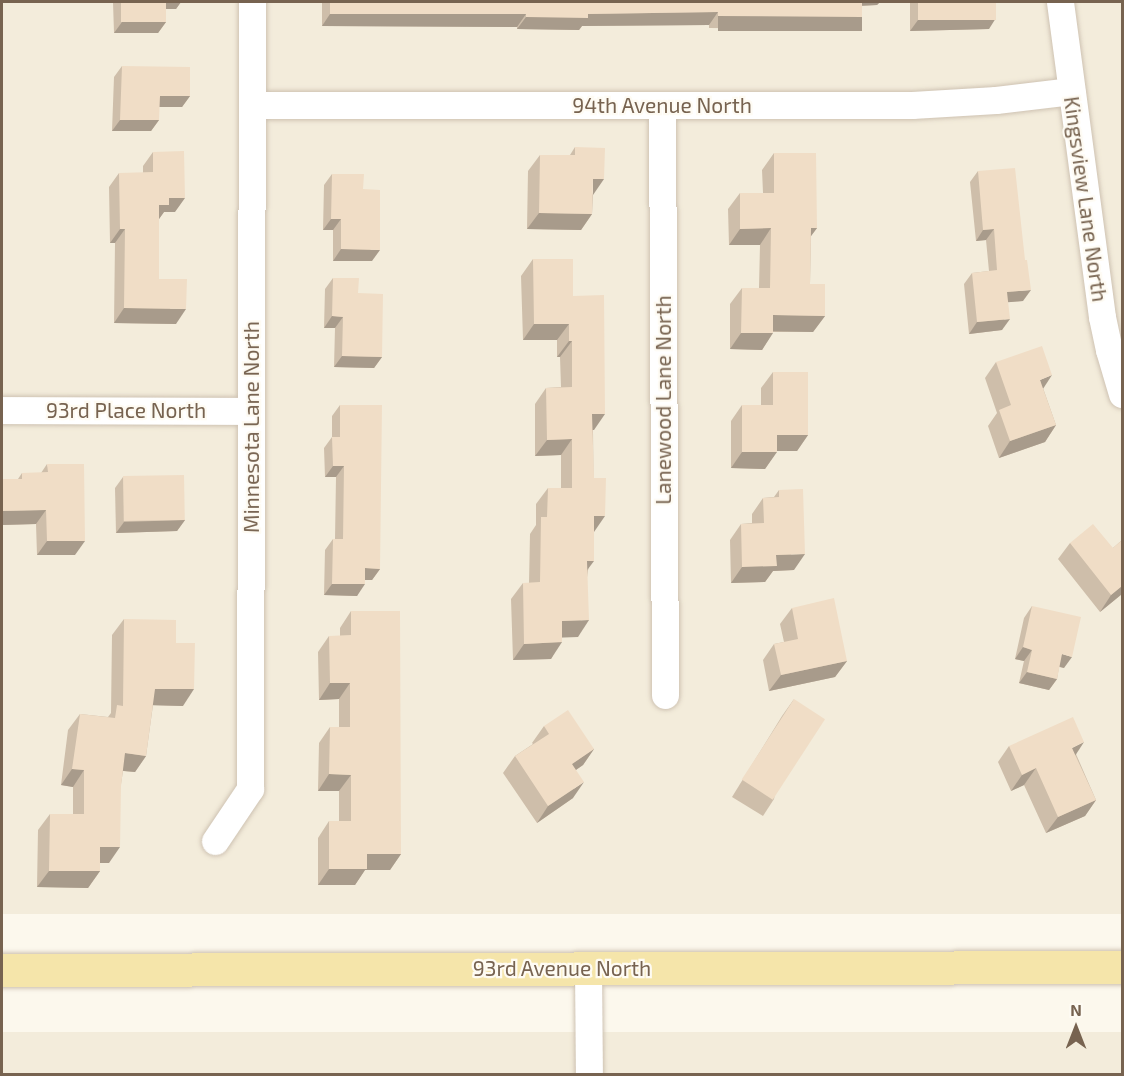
<!DOCTYPE html>
<style>
body{margin:0}
#map{position:relative;width:1124px;height:1076px;overflow:hidden;background:#fcf8ed;font-family:"Exo 2",sans-serif}
div>[style]{position:absolute}
.residential>*{inset:0;background:#f3ecdb;transform-origin:0 0}
.roads{filter:drop-shadow(0 0 2px #cec2b2) drop-shadow(0 0 2px #cec2b2)}
.minor>*{height:27px;margin:-13.5px;padding:0 13.5px;transform-origin:13.5px;border-radius:13.5px;background:#fff}
.major>*{height:33px;margin:-16.5px;padding:0 16.5px;transform-origin:16.5px;border-radius:16.5px;background:#f5e5aa}
.wall>*{inset:0;background:#cebeaa}
.shaded-wall>*{inset:0;background:#a89b8b;transform-origin:0 0}
.building>*{inset:0;background:#f0ddc6;transform-origin:0 0}
span{translate:-50% -50%;white-space:nowrap;text-align:center;line-height:1.15;-webkit-text-stroke:4.5px #fefbf3;paint-order:stroke}
.street-label{font-size:21px;color:#776350}
.frame{position:absolute;inset:0;border:3px solid #776350;pointer-events:none}
.north{position:absolute;left:1046px;top:998px;width:60px;height:60px;-webkit-text-stroke:4px #fefbf3;paint-order:stroke;rotate:0deg;font-size:16px;font-weight:700;line-height:24px;text-align:center;color:#776350}
.north::after{content:'';display:block;margin:auto;width:21px;height:27px;background:#776350;clip-path:polygon(50% 0,100% 100%,50% 72%,0 100%)}
</style>
<div id="map">
<div class="residential">
<div style="left:2px;top:2px;width:1120px;height:912px"></div>
<div style="left:1122px;top:1032px;width:42px;height:1120px;rotate:90deg"></div>
</div>
<div class="roads">
<div class="minor">
<div style="left:1060px;top:2px;width:318px;rotate:82.4deg"></div>
<div style="left:1102px;top:317px;width:34px;rotate:78deg"></div>
<div style="left:1109px;top:350px;width:46px;rotate:73.5deg"></div>
<div style="left:253px;top:105px;width:659px"></div>
<div style="left:912px;top:105px;width:84px;rotate:-3.4deg"></div>
<div style="left:996px;top:100px;width:76px;rotate:-6.8deg"></div>
<div style="left:662px;top:105px;width:590px;rotate:89.71deg"></div>
<div style="left:2px;top:410px;width:249px;rotate:0.2deg"></div>
<div style="left:215px;top:841px;width:63px;rotate:-56.1deg"></div>
<div style="left:250px;top:789px;width:787px;rotate:-89.85deg"></div>
<div style="left:588px;top:968px;width:106px;rotate:89.5deg"></div>
</div>
<div class="major">
<div style="left:2px;top:970px;width:1120px;rotate:-0.15deg"></div>
</div>
</div>
<div class="wall">
<div style="clip-path:polygon(113px 2px,181px 2px,176px 9px,166px 9px,166px 22px,158px 33px,114px 33px)"></div>
<div style="clip-path:polygon(322px 2px,880px 2px,877px 5px,862px 6px,862px 17px,854px 29px,709px 28px,709px 25px,582px 26px,579px 30px,517px 29px,517px 27px,322px 26px)"></div>
<div style="clip-path:polygon(910px 2px,996px 2px,989px 29px,910px 31px)"></div>
<div style="clip-path:polygon(122px 66px,190px 96px,182px 107px,159px 107px,159px 120px,151px 131px,112px 131px,114px 77px)"></div>
<div style="clip-path:polygon(575px 147px,593px 195px,592px 214px,581px 230px,527px 229px,528px 171px,540px 155px,570px 155px)"></div>
<div style="clip-path:polygon(153px 152px,175px 212px,164px 212px,159px 219px,159px 279px,176px 324px,114px 323px,115px 243px,110px 243px,109px 187px,119px 173px,143px 173px,143px 166px)"></div>
<div style="clip-path:polygon(774px 153px,817px 228px,811px 236px,810px 284px,825px 316px,813px 332px,773px 332px,762px 350px,730px 349px,730px 304px,742px 288px,759px 288px,760px 245px,729px 245px,728px 209px,740px 193px,763px 193px,762px 170px)"></div>
<div style="clip-path:polygon(978px 171px,1023px 301px,1008px 302px,1002px 330px,969px 334px,964px 284px,972px 273px,989px 271px,986px 240px,976px 241px,970px 182px)"></div>
<div style="clip-path:polygon(332px 174px,363px 189px,372px 261px,333px 261px,333px 230px,323px 230px,324px 185px)"></div>
<div style="clip-path:polygon(533px 259px,573px 296px,594px 430px,593px 430px,594px 531px,578px 637px,562px 637px,551px 659px,513px 660px,511px 599px,523px 583px,529px 583px,530px 534px,536px 525px,536px 504px,548px 488px,561px 488px,561px 455px,535px 456px,535px 404px,546px 388px,561px 387px,560px 357px,557px 357px,557px 340px,523px 340px,521px 276px)"></div>
<div style="clip-path:polygon(333px 278px,358px 293px,382px 357px,374px 368px,334px 367px,335px 328px,324px 328px,325px 289px)"></div>
<div style="clip-path:polygon(996px 362px,1043px 388px,1056px 425px,1045px 442px,999px 458px,988px 426px,997px 413px,985px 378px)"></div>
<div style="clip-path:polygon(773px 372px,808px 435px,797px 451px,777px 451px,765px 469px,731px 468px,731px 421px,742px 405px,761px 405px,761px 388px)"></div>
<div style="clip-path:polygon(340px 405px,380px 569px,372px 580px,365px 580px,357px 596px,324px 595px,325px 550px,333px 539px,335px 539px,336px 477px,325px 477px,324px 448px,332px 437px,332px 416px)"></div>
<div style="clip-path:polygon(47px 464px,75px 555px,37px 555px,36px 524px,2px 525px,2px 479px,18px 479px,22px 473px,41px 473px)"></div>
<div style="clip-path:polygon(123px 477px,185px 520px,177px 531px,116px 533px,115px 488px)"></div>
<div style="clip-path:polygon(779px 490px,794px 570px,773px 571px,765px 582px,731px 583px,730px 540px,741px 524px,752px 523px,752px 514px,763px 498px,774px 497px)"></div>
<div style="clip-path:polygon(1122px 540px,1122px 594px,1100px 612px,1058px 559px,1070px 543px,1113px 548px)"></div>
<div style="clip-path:polygon(1032px 606px,1064px 668px,1059px 667px,1057px 679px,1049px 690px,1019px 683px,1024px 661px,1015px 659px,1024px 618px)"></div>
<div style="clip-path:polygon(792px 608px,847px 661px,835px 677px,769px 691px,763px 660px,774px 644px,784px 642px,780px 624px)"></div>
<div style="clip-path:polygon(351px 611px,401px 854px,390px 870px,365px 870px,355px 885px,318px 885px,318px 838px,329px 821px,339px 821px,339px 791px,318px 791px,319px 743px,330px 727px,339px 727px,339px 699px,319px 700px,318px 652px,329px 636px,340px 636px,340px 628px)"></div>
<div style="clip-path:polygon(124px 619px,176px 643px,183px 706px,153px 705px,146px 756px,135px 772px,123px 771px,109px 863px,100px 863px,100px 871px,88px 888px,37px 887px,38px 830px,50px 814px,73px 814px,73px 787px,61px 785px,68px 730px,80px 714px,108px 717px,111px 713px,112px 635px)"></div>
<div style="clip-path:polygon(794px 699px,774px 799px,763px 816px,732px 797px,782px 716px)"></div>
<div style="clip-path:polygon(544px 726px,594px 749px,583px 765px,576px 770px,573px 798px,537px 823px,503px 773px,515px 756px,533px 744px,532px 743px)"></div>
<div style="clip-path:polygon(1009px 746px,1076px 754px,1096px 800px,1085px 816px,1046px 833px,1024px 785px,1011px 791px,998px 762px)"></div>
</div>
<div class="shaded-wall">
<div style="clip-path:polygon(164px 2px,181px 2px,176px 9px,158px 9px)"></div>
<div style="clip-path:polygon(856px 2px,880px 2px,877px 5px,853px 6px)"></div>
<div style="clip-path:polygon(718px 12px,709px 25px,582px 26px,579px 30px,517px 29px,526px 17px,588px 14px)"></div>
<div style="clip-path:polygon(330px 14px,526px 14px,517px 27px,322px 26px)"></div>
<div style="left:718px;top:16px;width:144px;height:15px"></div>
<div style="clip-path:polygon(996px 18px,989px 29px,910px 31px,918px 20px)"></div>
<div style="clip-path:polygon(122px 22px,166px 22px,158px 33px,114px 33px)"></div>
<div style="clip-path:polygon(160px 96px,190px 96px,182px 107px,152px 107px)"></div>
<div style="clip-path:polygon(120px 120px,159px 120px,151px 131px,112px 131px)"></div>
<div style="clip-path:polygon(593px 179px,604px 179px,593px 195px)"></div>
<div style="clip-path:polygon(169px 198px,185px 198px,175px 212px,164px 212px,159px 219px,159px 205px)"></div>
<div style="clip-path:polygon(539px 213px,592px 214px,581px 230px,527px 229px)"></div>
<div style="clip-path:polygon(331px 219px,341px 219px,333px 230px,323px 230px)"></div>
<div style="clip-path:polygon(771px 228px,760px 245px,729px 245px,740px 229px)"></div>
<div style="clip-path:polygon(811px 228px,817px 228px,805px 244px)"></div>
<div style="clip-path:polygon(120px 229px,125px 229px,115px 243px,110px 243px)"></div>
<div style="clip-path:polygon(994px 229px,986px 240px,976px 241px,983px 230px)"></div>
<div style="clip-path:polygon(341px 249px,380px 250px,372px 261px,333px 261px)"></div>
<div style="clip-path:polygon(1031px 290px,1023px 301px,999px 303px,1007px 292px)"></div>
<div style="clip-path:polygon(124px 308px,186px 309px,176px 324px,114px 323px)"></div>
<div style="clip-path:polygon(773px 315px,825px 316px,813px 332px,762px 331px)"></div>
<div style="clip-path:polygon(332px 316px,343px 317px,335px 328px,324px 328px)"></div>
<div style="clip-path:polygon(1010px 319px,1002px 330px,969px 334px,977px 322px)"></div>
<div style="clip-path:polygon(534px 324px,569px 324px,557px 340px,523px 340px)"></div>
<div style="clip-path:polygon(741px 333px,773px 333px,762px 350px,730px 349px)"></div>
<div style="clip-path:polygon(569px 341px,572px 341px,560px 357px,557px 357px)"></div>
<div style="clip-path:polygon(342px 356px,382px 357px,374px 368px,334px 367px)"></div>
<div style="clip-path:polygon(1052px 375px,1041px 392px,1040px 380px)"></div>
<div style="clip-path:polygon(592px 414px,605px 414px,594px 430px,581px 430px)"></div>
<div style="clip-path:polygon(1056px 425px,1045px 442px,999px 458px,1010px 441px)"></div>
<div style="clip-path:polygon(777px 435px,808px 435px,797px 451px,765px 451px)"></div>
<div style="clip-path:polygon(572px 439px,561px 455px,535px 456px,547px 440px)"></div>
<div style="clip-path:polygon(742px 452px,777px 452px,765px 469px,731px 468px)"></div>
<div style="clip-path:polygon(333px 466px,344px 466px,336px 477px,325px 477px)"></div>
<div style="clip-path:polygon(46px 510px,36px 524px,2px 525px,2px 511px)"></div>
<div style="clip-path:polygon(594px 516px,605px 516px,594px 532px)"></div>
<div style="clip-path:polygon(185px 520px,177px 531px,116px 533px,124px 522px)"></div>
<div style="clip-path:polygon(47px 541px,85px 541px,75px 555px,37px 555px)"></div>
<div style="clip-path:polygon(805px 554px,794px 570px,773px 571px,765px 582px,731px 583px,742px 567px,776px 555px)"></div>
<div style="clip-path:polygon(587px 561px,594px 561px,582px 577px)"></div>
<div style="clip-path:polygon(365px 568px,380px 569px,372px 580px,357px 580px)"></div>
<div style="clip-path:polygon(332px 584px,365px 584px,357px 596px,324px 595px)"></div>
<div style="clip-path:polygon(1122px 586px,1122px 594px,1100px 612px,1111px 595px)"></div>
<div style="clip-path:polygon(589px 620px,578px 637px,550px 638px,562px 621px)"></div>
<div style="clip-path:polygon(562px 642px,551px 659px,513px 660px,524px 644px)"></div>
<div style="clip-path:polygon(1023px 647px,1032px 650px,1024px 661px,1015px 659px)"></div>
<div style="clip-path:polygon(1062px 654px,1072px 657px,1064px 668px,1054px 665px)"></div>
<div style="clip-path:polygon(847px 661px,835px 677px,769px 691px,781px 675px)"></div>
<div style="clip-path:polygon(1027px 672px,1057px 679px,1049px 690px,1019px 683px)"></div>
<div style="clip-path:polygon(330px 683px,350px 683px,339px 699px,319px 700px)"></div>
<div style="clip-path:polygon(155px 689px,194px 689px,183px 706px,144px 705px)"></div>
<div style="clip-path:polygon(1084px 742px,1073px 759px,1072px 748px)"></div>
<div style="clip-path:polygon(594px 749px,583px 765px,561px 780px,572px 764px)"></div>
<div style="clip-path:polygon(125px 753px,146px 756px,135px 772px,114px 770px)"></div>
<div style="clip-path:polygon(1036px 768px,1024px 785px,1011px 791px,1022px 775px)"></div>
<div style="clip-path:polygon(72px 769px,84px 770px,73px 787px,61px 785px)"></div>
<div style="clip-path:polygon(329px 774px,351px 775px,339px 791px,318px 791px)"></div>
<div style="clip-path:polygon(584px 782px,573px 798px,537px 823px,548px 806px)"></div>
<div style="clip-path:polygon(1096px 800px,1085px 816px,1046px 833px,1058px 817px)"></div>
<div style="clip-path:polygon(100px 847px,120px 847px,109px 863px,88px 863px)"></div>
<div style="clip-path:polygon(367px 854px,401px 854px,390px 870px,365px 870px,355px 885px,318px 885px,329px 869px)"></div>
<div style="clip-path:polygon(49px 871px,100px 871px,88px 888px,37px 887px)"></div>
</div>
<div class="building">
<div style="left:121px;top:2px;width:45px;height:20px"></div>
<div style="clip-path:polygon(330px 2px,862px 2px,862px 17px,718px 16px,718px 12px,588px 14px,588px 18px,526px 17px,526px 14px,330px 14px)"></div>
<div style="left:918px;top:2px;width:78px;height:18px"></div>
<div style="clip-path:polygon(122px 66px,190px 67px,190px 96px,160px 96px,159px 120px,120px 120px)"></div>
<div style="clip-path:polygon(575px 147px,605px 148px,604px 179px,593px 179px,592px 214px,539px 213px,540px 155px,575px 155px)"></div>
<div style="clip-path:polygon(184px 151px,185px 198px,169px 198px,169px 205px,159px 205px,159px 279px,187px 279px,186px 309px,124px 308px,125px 229px,120px 229px,119px 173px,153px 172px,153px 152px)"></div>
<div style="clip-path:polygon(774px 153px,816px 153px,817px 228px,811px 228px,810px 284px,825px 284px,825px 316px,773px 315px,773px 333px,741px 333px,742px 288px,770px 288px,771px 228px,740px 229px,740px 193px,774px 193px)"></div>
<div style="clip-path:polygon(1015px 168px,1025px 260px,1027px 260px,1031px 290px,1007px 292px,1010px 319px,977px 322px,972px 273px,997px 270px,994px 229px,983px 230px,978px 171px)"></div>
<div style="clip-path:polygon(332px 174px,364px 174px,363px 189px,380px 190px,380px 250px,341px 249px,341px 219px,331px 219px)"></div>
<div style="clip-path:polygon(533px 259px,573px 259px,573px 296px,604px 295px,605px 414px,592px 414px,594px 478px,606px 478px,605px 516px,594px 516px,594px 561px,587px 561px,589px 620px,562px 621px,562px 642px,524px 644px,523px 583px,540px 582px,541px 517px,547px 517px,548px 488px,572px 488px,572px 439px,547px 440px,546px 388px,572px 387px,572px 341px,569px 341px,569px 324px,534px 324px)"></div>
<div style="clip-path:polygon(333px 278px,359px 278px,358px 293px,383px 294px,382px 357px,342px 356px,343px 317px,332px 316px)"></div>
<div style="clip-path:polygon(1042px 346px,1052px 375px,1040px 380px,1056px 425px,1010px 441px,999px 410px,1011px 405px,996px 362px)"></div>
<div style="clip-path:polygon(773px 372px,808px 372px,808px 435px,777px 435px,777px 452px,742px 452px,742px 405px,773px 405px)"></div>
<div style="clip-path:polygon(340px 405px,382px 405px,380px 569px,365px 568px,365px 584px,332px 584px,333px 539px,343px 539px,344px 466px,333px 466px,332px 437px,340px 437px)"></div>
<div style="clip-path:polygon(47px 464px,84px 464px,85px 541px,47px 541px,46px 510px,2px 511px,2px 479px,22px 479px,22px 473px,48px 472px)"></div>
<div style="left:184px;top:475px;width:45px;height:61px;rotate:89deg"></div>
<div style="clip-path:polygon(803px 489px,805px 554px,776px 555px,777px 566px,742px 567px,741px 524px,764px 523px,763px 498px,779px 497px,779px 490px)"></div>
<div style="clip-path:polygon(1093px 524px,1113px 548px,1122px 540px,1122px 586px,1111px 595px,1070px 543px)"></div>
<div style="clip-path:polygon(834px 598px,847px 661px,781px 675px,774px 644px,798px 639px,792px 608px)"></div>
<div style="clip-path:polygon(1032px 606px,1081px 617px,1072px 657px,1062px 654px,1057px 679px,1027px 672px,1032px 650px,1023px 647px)"></div>
<div style="clip-path:polygon(351px 611px,400px 611px,401px 854px,367px 854px,367px 869px,329px 869px,329px 821px,351px 821px,351px 775px,329px 774px,330px 727px,350px 727px,350px 683px,330px 683px,329px 636px,351px 635px)"></div>
<div style="clip-path:polygon(124px 619px,176px 620px,176px 643px,195px 643px,194px 689px,155px 689px,146px 756px,125px 753px,121px 786px,120px 847px,100px 847px,100px 871px,49px 871px,50px 814px,84px 814px,84px 770px,72px 769px,80px 714px,115px 718px,117px 705px,123px 706px)"></div>
<div style="left:794px;top:699px;width:37px;height:96px;rotate:33deg"></div>
<div style="clip-path:polygon(568px 710px,594px 749px,572px 764px,584px 782px,548px 806px,515px 756px,549px 734px,544px 726px)"></div>
<div style="clip-path:polygon(1073px 717px,1084px 742px,1072px 748px,1096px 800px,1058px 817px,1036px 768px,1022px 775px,1009px 746px)"></div>
</div>
<div class="street-label">
<span style="left:662px;top:105px">94th Avenue North</span>
<span style="left:1086px;top:199px;rotate:82deg">Kingsview Lane North</span>
<span style="left:663px;top:400px;rotate:-90deg">Lanewood Lane North</span>
<span style="left:126px;top:410px">93rd Place North</span>
<span style="left:251px;top:427px;rotate:-90deg">Minnesota Lane North</span>
<span style="left:562px;top:968px">93rd Avenue North</span>
</div>
<div class="frame"></div>
<div class="north">N</div>
</div>
